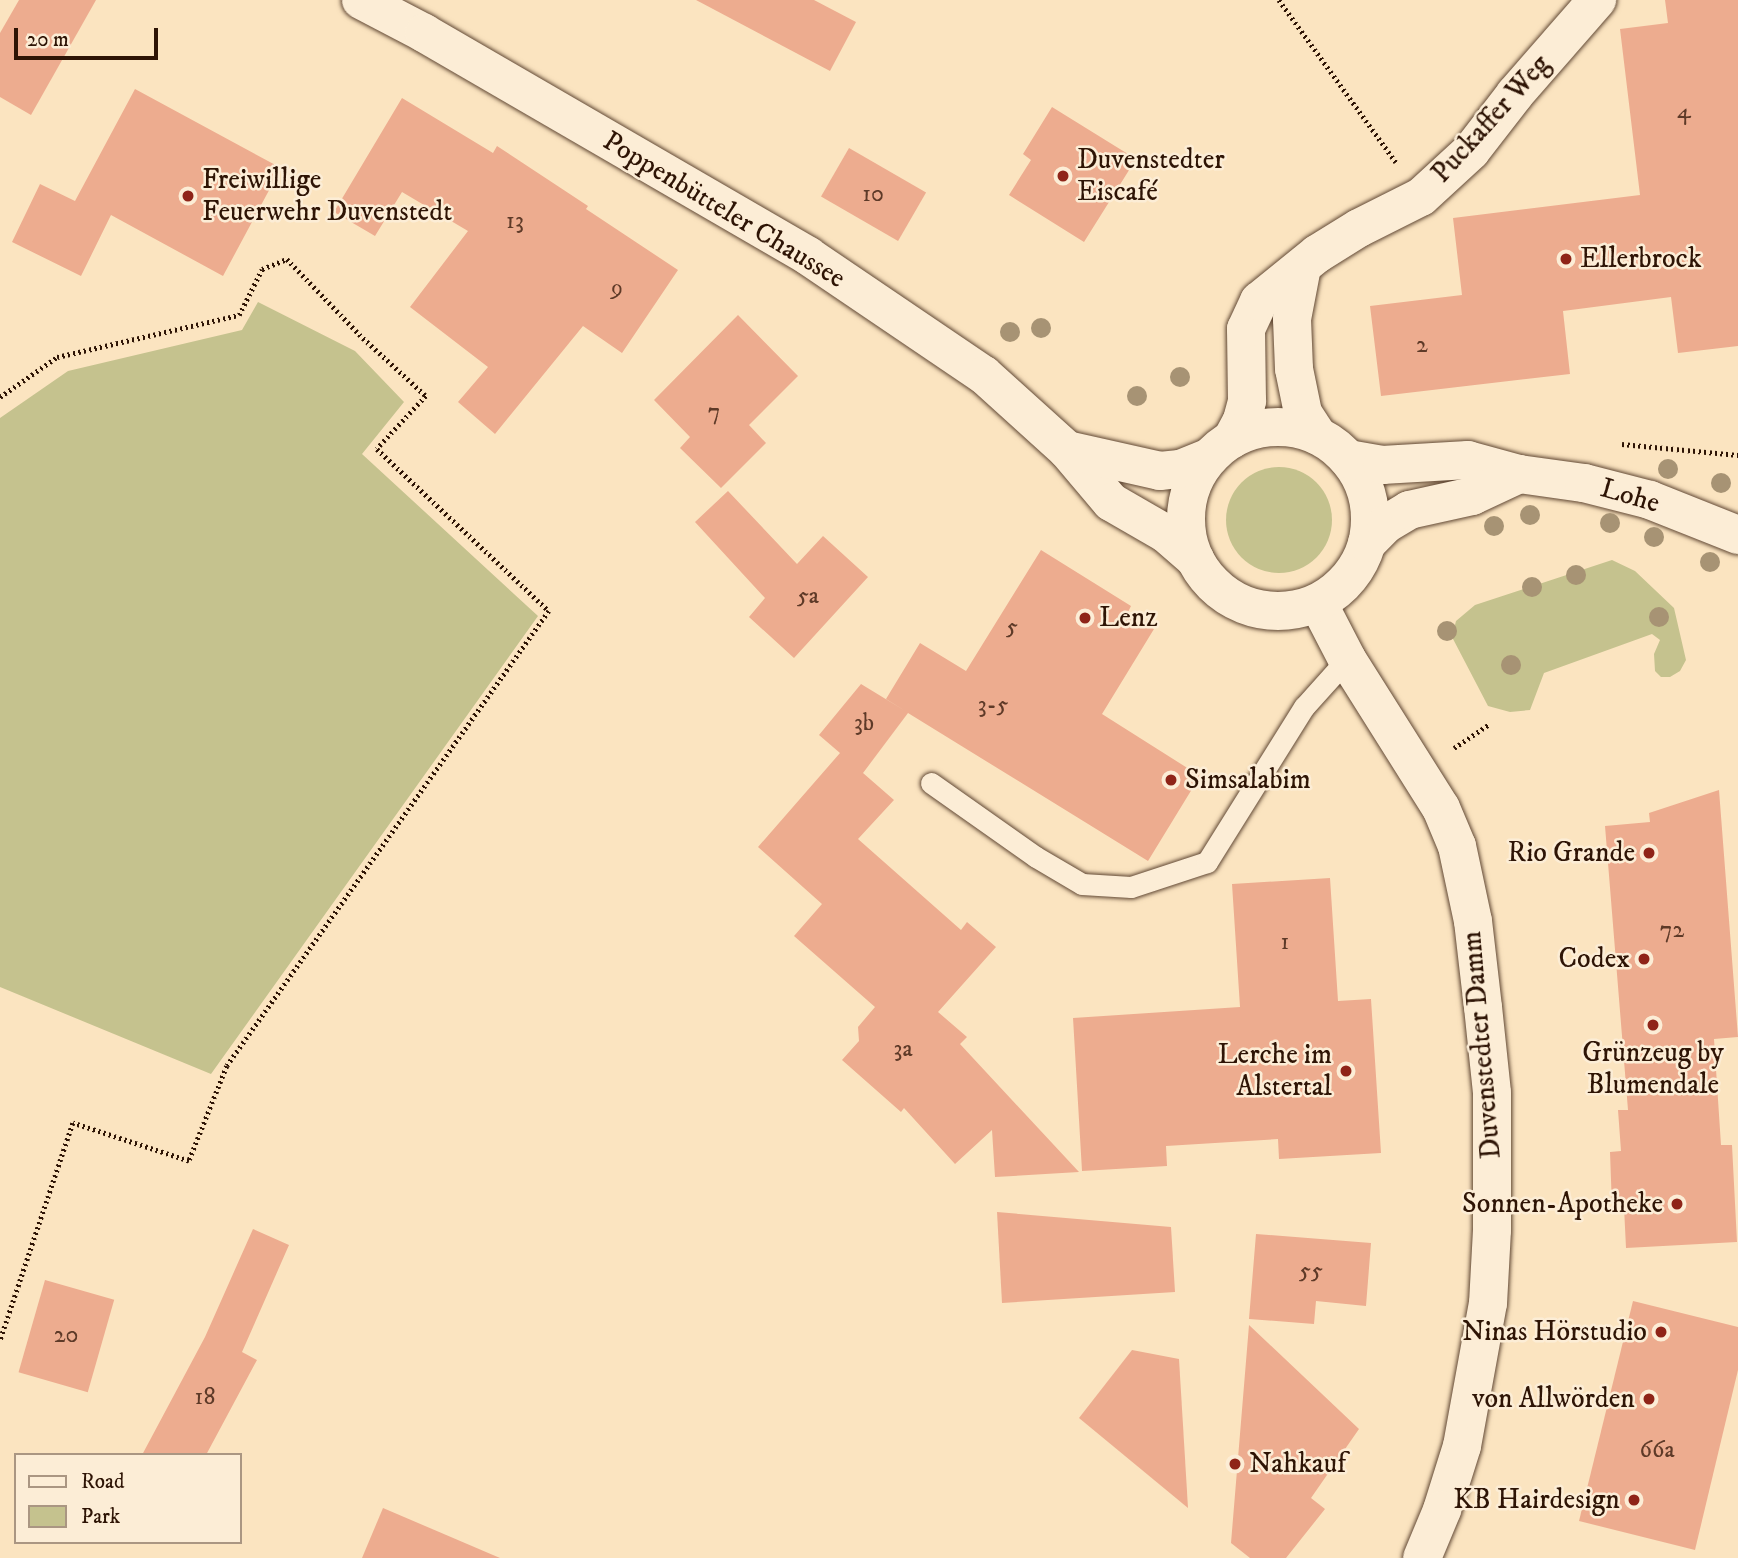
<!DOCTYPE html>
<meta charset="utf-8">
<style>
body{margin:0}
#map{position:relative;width:1738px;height:1558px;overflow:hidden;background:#fbe4c0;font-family:"IM FELL DW Pica",serif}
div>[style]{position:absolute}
.green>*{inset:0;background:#c5c28e}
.round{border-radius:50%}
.building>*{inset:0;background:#edac8f;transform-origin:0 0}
.path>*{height:4.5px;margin-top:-2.25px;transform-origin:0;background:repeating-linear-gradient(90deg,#2e1405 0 2px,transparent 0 5.5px)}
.roads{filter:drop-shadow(0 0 2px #614834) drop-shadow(0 0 2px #614834)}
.service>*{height:21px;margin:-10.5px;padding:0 10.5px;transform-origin:10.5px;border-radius:10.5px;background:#fcedd6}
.tertiary>*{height:38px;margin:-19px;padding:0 19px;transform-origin:19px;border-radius:19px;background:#fcedd6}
.secondary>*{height:38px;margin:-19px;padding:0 19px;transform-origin:19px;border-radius:19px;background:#fcedd6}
.secondary>.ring{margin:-19px;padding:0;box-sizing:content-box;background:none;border:38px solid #fcedd6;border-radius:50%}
.trees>*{width:20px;height:20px;margin:-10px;border-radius:50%;background:#a79374}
.dots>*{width:19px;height:19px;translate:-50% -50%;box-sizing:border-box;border:4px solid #fcedd6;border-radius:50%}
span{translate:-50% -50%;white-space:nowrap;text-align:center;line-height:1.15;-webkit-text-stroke:5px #fcedd6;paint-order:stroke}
.number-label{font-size:24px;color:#5e3a28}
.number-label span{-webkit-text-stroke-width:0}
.street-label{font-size:28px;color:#2e1405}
.poi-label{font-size:28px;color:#2e1405}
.left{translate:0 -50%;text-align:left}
.right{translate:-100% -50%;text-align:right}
.legend{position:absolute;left:14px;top:1453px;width:228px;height:91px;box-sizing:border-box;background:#fcedd6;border:2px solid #aa9682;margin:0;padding:9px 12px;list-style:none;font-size:21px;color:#2e1405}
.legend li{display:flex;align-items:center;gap:14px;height:35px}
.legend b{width:35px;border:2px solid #aa9682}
.scale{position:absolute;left:14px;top:28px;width:144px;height:32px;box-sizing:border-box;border:4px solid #2e1405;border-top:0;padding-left:9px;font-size:21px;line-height:24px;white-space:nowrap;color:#2e1405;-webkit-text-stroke:5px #fcedd6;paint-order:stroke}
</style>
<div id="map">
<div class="green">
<div style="clip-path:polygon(258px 302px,355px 351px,404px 402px,362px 454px,538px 616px,211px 1074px,0 987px,0 418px,68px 371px,242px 330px)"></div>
<div class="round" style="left:1226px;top:467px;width:106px;height:106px"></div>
<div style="clip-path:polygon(1612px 560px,1635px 571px,1674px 608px,1686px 660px,1680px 671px,1670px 677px,1661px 677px,1655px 671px,1654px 654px,1660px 640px,1652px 634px,1544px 673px,1530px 710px,1510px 712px,1488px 706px,1452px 637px,1456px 621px,1475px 605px)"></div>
</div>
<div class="building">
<div style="clip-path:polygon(19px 0,96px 0,31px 115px,0 97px,0 33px)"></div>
<div style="clip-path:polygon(696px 0,814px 0,856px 22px,830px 71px)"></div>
<div style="clip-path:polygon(1665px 0,1738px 0,1738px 346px,1678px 353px,1671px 297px,1563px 311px,1570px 374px,1381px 396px,1370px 306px,1462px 295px,1453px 218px,1640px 195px,1620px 29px,1668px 23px)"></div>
<div style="clip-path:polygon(135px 89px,281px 168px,223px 276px,111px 215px,81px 276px,12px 242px,40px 184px,75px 201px)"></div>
<div style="clip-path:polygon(402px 98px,493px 153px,497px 146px,588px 206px,586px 209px,678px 270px,622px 353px,583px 326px,495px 434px,458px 402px,488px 367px,410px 307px,468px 231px,402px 192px,375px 236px,334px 212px)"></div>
<div style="clip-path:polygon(1052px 107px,1136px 159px,1084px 242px,1009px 195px,1031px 160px,1023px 154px)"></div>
<div style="left:849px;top:148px;width:89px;height:56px;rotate:30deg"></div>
<div style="clip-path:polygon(738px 315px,798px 376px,749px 425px,766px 443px,721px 488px,680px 448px,690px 437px,654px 400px)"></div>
<div style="clip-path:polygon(728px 491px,797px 564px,823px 536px,868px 577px,794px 658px,749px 617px,765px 598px,695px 522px)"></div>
<div style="clip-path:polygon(1041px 550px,1131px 606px,1128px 612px,1154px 629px,1102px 714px,1200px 776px,1148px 861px,908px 713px,863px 773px,894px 800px,858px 839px,961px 930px,967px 922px,996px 947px,938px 1012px,967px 1037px,960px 1044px,1079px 1172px,995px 1177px,992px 1130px,955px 1164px,904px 1108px,901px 1112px,842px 1060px,859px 1041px,858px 1027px,875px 1007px,794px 936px,822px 904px,758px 847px,840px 753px,819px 735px,861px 684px,907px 712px,886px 699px,920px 643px,966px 671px)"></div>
<div style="clip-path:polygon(1719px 790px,1738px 1037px,1714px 1039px,1721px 1145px,1732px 1145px,1737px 1242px,1626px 1248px,1624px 1207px,1612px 1208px,1610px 1152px,1621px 1151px,1618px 1110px,1628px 1110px,1605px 826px,1650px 822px,1649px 813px)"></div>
<div style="clip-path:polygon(1330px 878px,1338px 1001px,1371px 999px,1381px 1153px,1279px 1159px,1278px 1139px,1166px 1146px,1167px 1166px,1082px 1171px,1073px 1018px,1240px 1007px,1232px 884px)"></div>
<div style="clip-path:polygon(997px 1212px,1171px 1227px,1175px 1292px,1002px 1303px)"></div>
<div style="clip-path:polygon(253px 1229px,289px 1245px,242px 1352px,257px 1360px,206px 1455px,142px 1455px,205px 1337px)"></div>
<div style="clip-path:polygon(1256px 1234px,1371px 1243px,1366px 1306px,1316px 1301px,1314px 1324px,1249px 1319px)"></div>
<div style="left:45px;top:1280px;width:72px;height:96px;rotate:16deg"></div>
<div style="clip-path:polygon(1633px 1301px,1738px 1327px,1738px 1370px,1695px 1550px,1579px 1521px)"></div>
<div style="clip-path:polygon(1249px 1325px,1359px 1429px,1311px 1498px,1325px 1509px,1286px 1558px,1250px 1558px,1231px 1543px)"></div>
<div style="clip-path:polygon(1132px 1350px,1179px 1359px,1188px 1508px,1079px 1418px)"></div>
<div style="clip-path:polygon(383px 1508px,500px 1558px,362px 1558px)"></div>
</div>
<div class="path">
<div style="left:1279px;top:0;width:200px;rotate:54.2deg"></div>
<div style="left:0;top:397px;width:70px;rotate:-35.1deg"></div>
<div style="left:57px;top:357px;width:187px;rotate:-13deg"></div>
<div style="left:239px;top:315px;width:51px;rotate:-63.4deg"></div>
<div style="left:262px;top:269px;width:27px;rotate:-22deg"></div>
<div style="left:287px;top:259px;width:110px;rotate:46.1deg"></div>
<div style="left:363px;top:338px;width:86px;rotate:42.6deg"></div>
<div style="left:426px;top:396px;width:72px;rotate:132.8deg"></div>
<div style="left:377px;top:449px;width:236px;rotate:43.3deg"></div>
<div style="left:549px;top:611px;width:557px;rotate:125.29deg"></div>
<div style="left:227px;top:1066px;width:102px;rotate:111.8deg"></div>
<div style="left:189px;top:1161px;width:122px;rotate:-161.9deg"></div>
<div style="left:73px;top:1123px;width:230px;rotate:108.5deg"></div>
<div style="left:1622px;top:444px;width:117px;rotate:5.4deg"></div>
<div style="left:1454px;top:748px;width:41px;rotate:-34.1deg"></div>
</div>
<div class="roads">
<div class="service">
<div style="left:931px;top:783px;width:128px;rotate:35.2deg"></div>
<div style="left:1036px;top:857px;width:53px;rotate:30.4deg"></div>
<div style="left:1082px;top:884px;width:49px;rotate:3.5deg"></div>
<div style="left:1131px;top:887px;width:80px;rotate:-18.2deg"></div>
<div style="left:1207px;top:862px;width:183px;rotate:-58deg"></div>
<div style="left:1304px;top:707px;width:64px;rotate:-48.1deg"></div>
</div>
<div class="tertiary">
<div style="left:1302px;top:267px;width:53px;rotate:100.9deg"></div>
<div style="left:1292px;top:319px;width:50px;rotate:87.7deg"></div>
<div style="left:1294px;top:369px;width:45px;rotate:78.4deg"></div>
<div style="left:1303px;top:413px;width:27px;rotate:57deg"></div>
<div style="left:1232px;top:439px;width:21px;rotate:-62deg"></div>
<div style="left:1242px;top:420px;width:20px;rotate:-75deg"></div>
<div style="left:1247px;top:401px;width:72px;rotate:-90.8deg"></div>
<div style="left:1246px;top:329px;width:31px;rotate:-65deg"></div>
<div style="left:1259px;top:301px;width:75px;rotate:-39deg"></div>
<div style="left:1317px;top:254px;width:49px;rotate:-31.8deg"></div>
<div style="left:1359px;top:228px;width:69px;rotate:-26.6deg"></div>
<div style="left:1421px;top:197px;width:68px;rotate:-42.6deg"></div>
<div style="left:1471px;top:151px;width:72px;rotate:-52.3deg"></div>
<div style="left:1515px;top:94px;width:125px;rotate:-48.9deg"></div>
<div style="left:1318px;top:603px;width:63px;rotate:62.6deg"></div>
<div style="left:1347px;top:659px;width:176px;rotate:57.8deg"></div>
<div style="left:1441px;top:808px;width:41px;rotate:67.2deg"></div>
<div style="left:1457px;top:846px;width:77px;rotate:78deg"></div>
<div style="left:1473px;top:921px;width:87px;rotate:83.4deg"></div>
<div style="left:1483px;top:1007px;width:86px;rotate:84deg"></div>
<div style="left:1492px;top:1093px;width:137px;rotate:90deg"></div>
<div style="left:1492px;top:1230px;width:73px;rotate:93.1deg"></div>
<div style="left:1488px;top:1303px;width:145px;rotate:100.3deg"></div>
<div style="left:1462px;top:1446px;width:67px;rotate:107.4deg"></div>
<div style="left:1442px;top:1510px;width:52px;rotate:112.6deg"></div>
</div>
<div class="secondary">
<div style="left:361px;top:0;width:71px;rotate:27.6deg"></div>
<div style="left:424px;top:33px;width:444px;rotate:30.1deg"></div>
<div style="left:808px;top:256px;width:212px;rotate:34.1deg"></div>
<div style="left:984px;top:375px;width:112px;rotate:42.1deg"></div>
<div style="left:1067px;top:450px;width:68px;rotate:49.8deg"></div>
<div style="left:1111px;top:502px;width:62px;rotate:29.9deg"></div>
<div style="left:1165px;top:533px;width:40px;rotate:41deg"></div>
<div class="ring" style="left:1186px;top:427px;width:146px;height:146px"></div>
<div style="left:1067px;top:450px;width:95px;rotate:12.7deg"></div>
<div style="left:1160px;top:471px;width:20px;rotate:-6deg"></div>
<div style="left:1180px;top:469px;width:32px;rotate:-22deg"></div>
<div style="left:1348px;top:459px;width:35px;rotate:10deg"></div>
<div style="left:1382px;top:465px;width:86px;rotate:-3.3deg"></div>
<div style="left:1468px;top:460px;width:53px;rotate:15.4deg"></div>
<div style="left:1519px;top:474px;width:66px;rotate:7.9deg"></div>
<div style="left:1584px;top:483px;width:68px;rotate:14.4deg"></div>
<div style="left:1650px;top:500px;width:95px;rotate:21.7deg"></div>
<div style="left:1367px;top:543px;width:27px;rotate:-45deg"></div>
<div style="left:1386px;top:524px;width:27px;rotate:-31deg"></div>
<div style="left:1409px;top:510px;width:65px;rotate:-12.5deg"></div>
<div style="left:1472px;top:496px;width:52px;rotate:-25.1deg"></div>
</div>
</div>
<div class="trees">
<div style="left:1041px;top:328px"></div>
<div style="left:1010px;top:332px"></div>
<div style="left:1180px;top:377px"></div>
<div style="left:1137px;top:396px"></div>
<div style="left:1668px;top:469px"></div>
<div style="left:1721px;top:483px"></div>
<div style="left:1530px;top:515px"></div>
<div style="left:1610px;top:523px"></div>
<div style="left:1494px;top:526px"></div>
<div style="left:1654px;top:537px"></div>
<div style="left:1710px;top:562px"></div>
<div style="left:1576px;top:575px"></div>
<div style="left:1532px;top:587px"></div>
<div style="left:1659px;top:617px"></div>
<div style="left:1447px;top:631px"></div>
<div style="left:1511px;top:665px"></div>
</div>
<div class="dots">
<div style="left:1063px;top:176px;background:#8f2418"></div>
<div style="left:188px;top:196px;background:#8f2418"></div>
<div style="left:1566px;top:259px;background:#8f2418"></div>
<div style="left:1085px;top:618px;background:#8f2418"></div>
<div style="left:1171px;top:780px;background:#8f2418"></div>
<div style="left:1649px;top:853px;background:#8f2418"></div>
<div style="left:1644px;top:959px;background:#8f2418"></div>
<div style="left:1653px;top:1025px;background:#8f2418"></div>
<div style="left:1346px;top:1071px;background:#8f2418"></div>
<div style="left:1677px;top:1204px;background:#8f2418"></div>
<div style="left:1661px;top:1332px;background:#8f2418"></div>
<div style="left:1649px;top:1399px;background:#8f2418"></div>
<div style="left:1235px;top:1464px;background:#8f2418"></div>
<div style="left:1634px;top:1500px;background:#8f2418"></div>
</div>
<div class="number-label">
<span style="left:1684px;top:112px">4</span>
<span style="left:873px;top:195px">10</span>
<span style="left:515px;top:222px">13</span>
<span style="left:617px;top:289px">9</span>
<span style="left:1422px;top:346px">2</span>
<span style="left:714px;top:413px">7</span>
<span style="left:808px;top:597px">5a</span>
<span style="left:1012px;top:628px">5</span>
<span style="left:993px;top:706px">3-5</span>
<span style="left:864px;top:724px">3b</span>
<span style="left:1672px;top:931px">72</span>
<span style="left:1285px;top:943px">1</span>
<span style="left:903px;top:1050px">3a</span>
<span style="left:1311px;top:1272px">55</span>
<span style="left:66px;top:1336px">20</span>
<span style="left:205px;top:1398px">18</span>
<span style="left:1657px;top:1451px">66a</span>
</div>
<div class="street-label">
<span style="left:1491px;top:119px;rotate:-48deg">Puckaffer Weg</span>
<span style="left:724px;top:210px;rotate:31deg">Poppenbütteler Chaussee</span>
<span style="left:1630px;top:496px;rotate:16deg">Lohe</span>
<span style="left:1482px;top:1045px;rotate:-95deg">Duvenstedter Damm</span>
</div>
<div class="poi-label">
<span class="left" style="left:1077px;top:176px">Duvenstedter<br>Eiscafé</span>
<span class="left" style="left:202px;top:196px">Freiwillige<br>Feuerwehr Duvenstedt</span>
<span class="left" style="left:1580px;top:259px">Ellerbrock</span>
<span class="left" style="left:1099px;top:618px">Lenz</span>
<span class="left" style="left:1185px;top:780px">Simsalabim</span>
<span class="right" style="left:1635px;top:853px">Rio Grande</span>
<span class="right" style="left:1630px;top:959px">Codex</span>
<span style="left:1653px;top:1069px">Grünzeug by<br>Blumendale</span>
<span class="right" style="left:1332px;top:1071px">Lerche im<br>Alstertal</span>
<span class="right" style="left:1663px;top:1204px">Sonnen-Apotheke</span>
<span class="right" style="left:1647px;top:1332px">Ninas Hörstudio</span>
<span class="right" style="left:1635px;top:1399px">von Allwörden</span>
<span class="left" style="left:1249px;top:1464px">Nahkauf</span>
<span class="right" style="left:1620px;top:1500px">KB Hairdesign</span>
</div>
<ul class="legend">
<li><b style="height:9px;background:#fcedd6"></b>Road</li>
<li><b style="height:19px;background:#c5c28e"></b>Park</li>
</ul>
<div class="scale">20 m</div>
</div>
